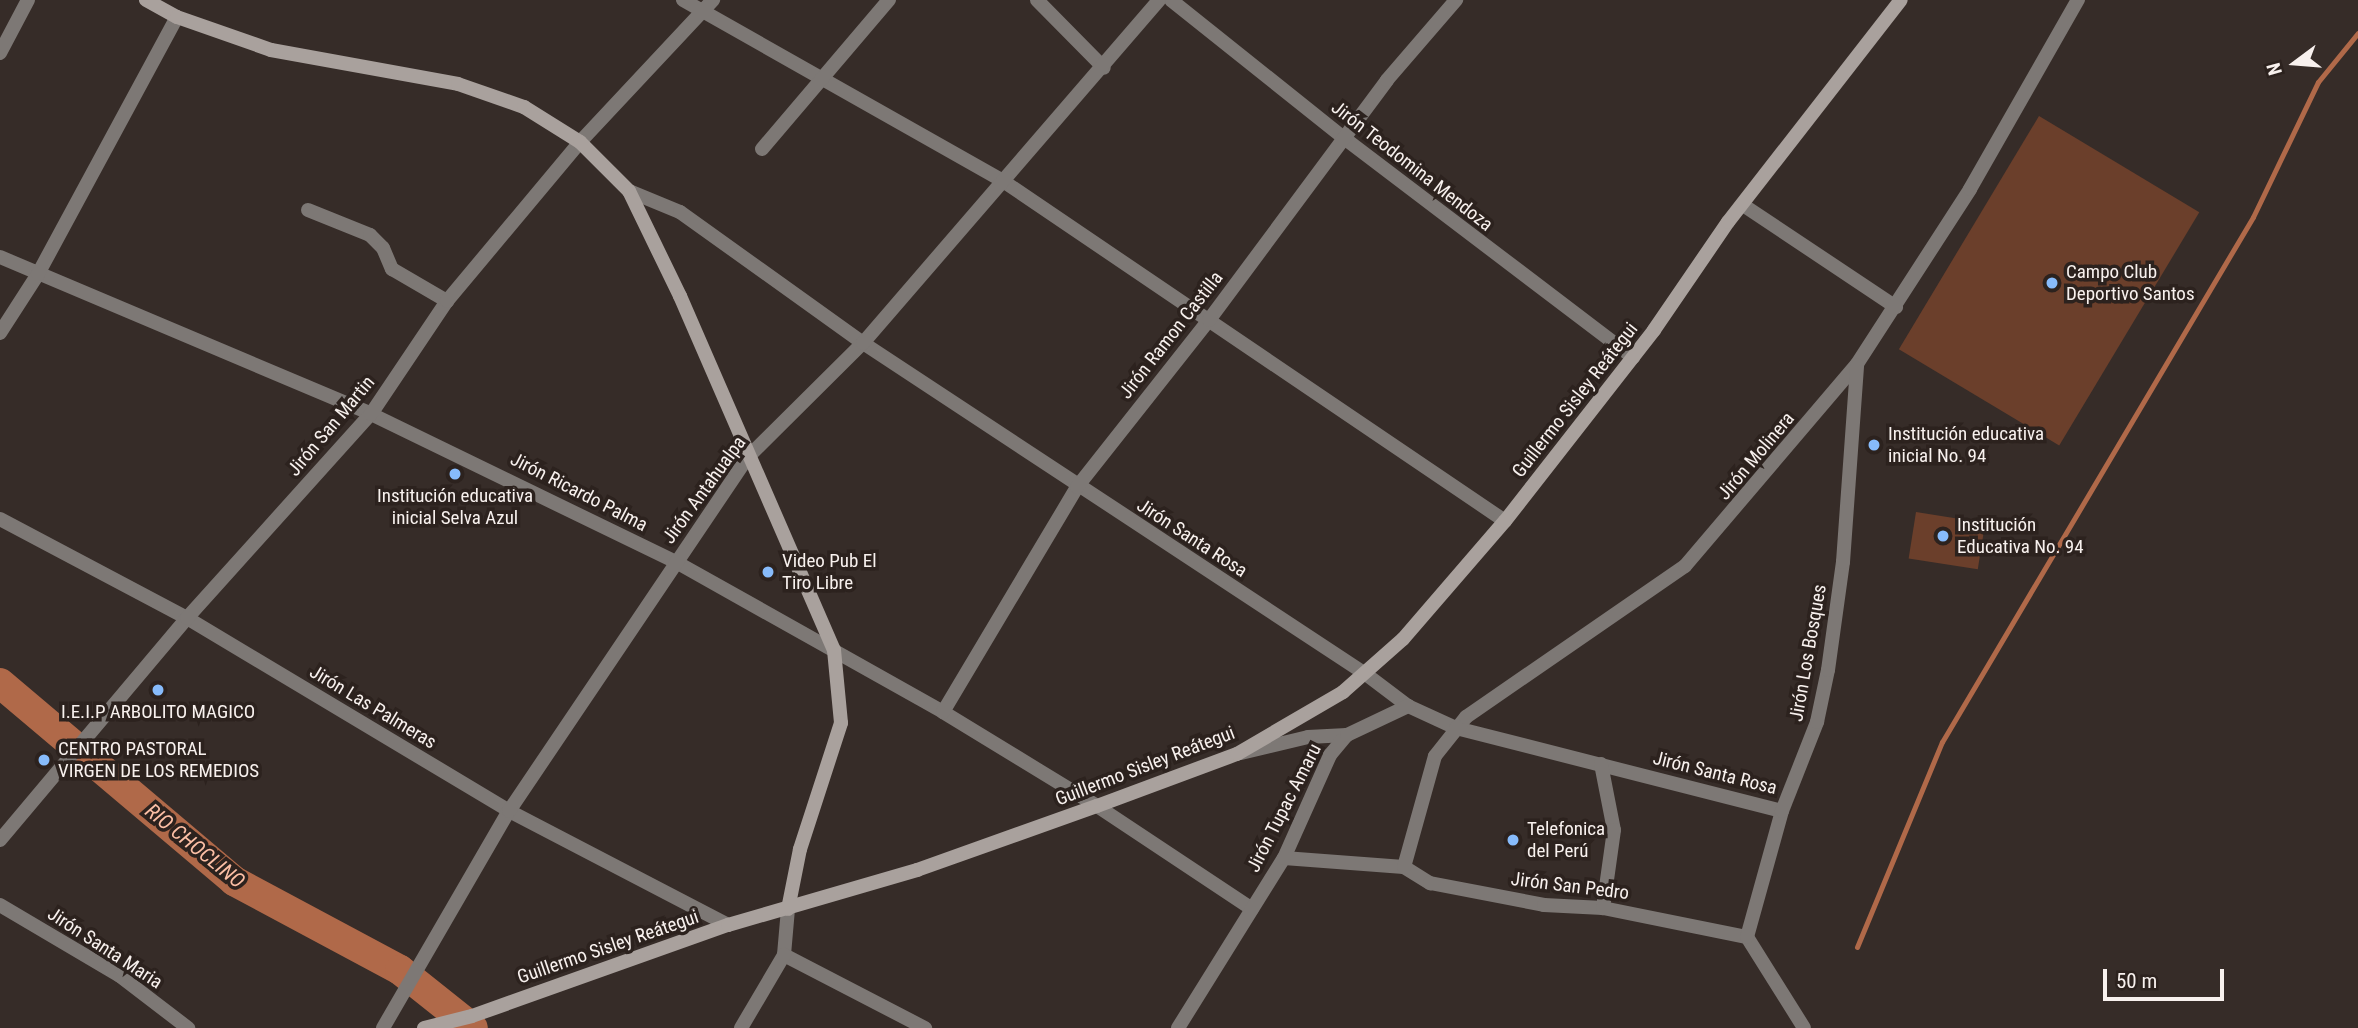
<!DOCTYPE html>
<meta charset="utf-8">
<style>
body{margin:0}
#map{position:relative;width:2358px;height:1028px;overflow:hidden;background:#362c28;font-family:"Roboto Condensed",sans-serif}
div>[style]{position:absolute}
.green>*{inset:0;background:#6b3f2b;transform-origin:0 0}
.stream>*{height:5px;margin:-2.5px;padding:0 2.5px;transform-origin:2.5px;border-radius:2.5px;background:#b06949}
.river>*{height:30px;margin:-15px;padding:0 15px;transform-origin:15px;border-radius:15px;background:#b06949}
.minor>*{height:14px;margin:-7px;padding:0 7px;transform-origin:7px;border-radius:7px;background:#7d7875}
.tertiary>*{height:14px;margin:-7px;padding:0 7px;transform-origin:7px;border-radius:7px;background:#7d7875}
.secondary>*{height:14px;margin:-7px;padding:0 7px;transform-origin:7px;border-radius:7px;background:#a9a19d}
.dots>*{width:19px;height:19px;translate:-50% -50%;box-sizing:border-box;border:4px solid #2c221e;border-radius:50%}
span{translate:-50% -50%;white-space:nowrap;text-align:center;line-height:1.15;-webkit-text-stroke:7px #2c221e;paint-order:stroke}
.street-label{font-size:19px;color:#f8f1ee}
.poi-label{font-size:19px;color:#f8f1ee}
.left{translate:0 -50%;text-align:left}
.water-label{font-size:21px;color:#fcbfa5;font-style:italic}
.north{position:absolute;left:2260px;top:28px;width:70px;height:70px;-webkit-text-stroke:5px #2c221e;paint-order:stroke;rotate:254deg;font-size:19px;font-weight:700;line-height:28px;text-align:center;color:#f8f1ee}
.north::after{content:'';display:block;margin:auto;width:24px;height:32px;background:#f8f1ee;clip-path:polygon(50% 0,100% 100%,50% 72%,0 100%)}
.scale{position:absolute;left:2103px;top:969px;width:121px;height:32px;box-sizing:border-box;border:4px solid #f8f1ee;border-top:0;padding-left:9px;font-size:21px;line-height:24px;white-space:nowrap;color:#f8f1ee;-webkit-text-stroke:5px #2c221e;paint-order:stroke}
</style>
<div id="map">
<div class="green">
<div style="left:2039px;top:116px;width:187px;height:272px;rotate:31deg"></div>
<div style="left:1916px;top:512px;width:70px;height:47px;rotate:9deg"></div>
</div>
<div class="stream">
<div style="left:1857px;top:947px;width:222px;rotate:-67.5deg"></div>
<div style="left:1942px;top:742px;width:610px;rotate:-59.36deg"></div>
<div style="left:2253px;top:217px;width:150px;rotate:-64.3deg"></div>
<div style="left:2318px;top:82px;width:63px;rotate:-50.8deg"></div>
</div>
<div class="river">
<div style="left:0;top:683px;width:307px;rotate:40.2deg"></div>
<div style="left:234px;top:881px;width:188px;rotate:28.2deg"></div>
<div style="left:400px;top:970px;width:93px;rotate:38.5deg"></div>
</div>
<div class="minor">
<div style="left:683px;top:0;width:368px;rotate:29.5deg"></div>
<div style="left:1003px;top:181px;width:606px;rotate:34.11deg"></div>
<div style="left:1037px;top:0;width:95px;rotate:45.4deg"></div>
<div style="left:1171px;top:0;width:221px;rotate:38.6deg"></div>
<div style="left:1344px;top:138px;width:363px;rotate:37.2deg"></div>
<div style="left:0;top:53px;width:60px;rotate:-62.2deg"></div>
<div style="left:762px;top:149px;width:196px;rotate:-49.6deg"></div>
<div style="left:629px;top:191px;width:55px;rotate:22.4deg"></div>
<div style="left:680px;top:212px;width:225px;rotate:35.6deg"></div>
<div style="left:863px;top:343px;width:604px;rotate:33.37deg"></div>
<div style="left:1367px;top:675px;width:51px;rotate:37.1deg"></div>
<div style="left:1408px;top:706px;width:53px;rotate:24.6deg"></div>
<div style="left:1456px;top:728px;width:336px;rotate:14.3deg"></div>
<div style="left:1743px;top:205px;width:184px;rotate:33.7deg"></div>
<div style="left:308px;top:210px;width:67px;rotate:22deg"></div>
<div style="left:370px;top:235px;width:18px;rotate:45deg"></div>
<div style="left:383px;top:248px;width:23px;rotate:67deg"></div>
<div style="left:392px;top:269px;width:64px;rotate:30.2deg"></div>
<div style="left:0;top:257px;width:403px;rotate:22.9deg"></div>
<div style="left:371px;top:414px;width:339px;rotate:25.9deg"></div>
<div style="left:676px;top:562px;width:306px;rotate:29.3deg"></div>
<div style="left:943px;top:712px;width:180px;rotate:31.4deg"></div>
<div style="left:1097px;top:806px;width:186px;rotate:33.6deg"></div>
<div style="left:0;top:519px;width:212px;rotate:27.9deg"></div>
<div style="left:187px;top:618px;width:375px;rotate:30.9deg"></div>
<div style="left:509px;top:811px;width:247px;rotate:27.5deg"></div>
<div style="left:943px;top:712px;width:262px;rotate:-59.2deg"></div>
<div style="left:1077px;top:487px;width:213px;rotate:-51.7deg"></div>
<div style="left:1209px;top:320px;width:299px;rotate:-53.4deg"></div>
<div style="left:1387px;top:80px;width:106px;rotate:-49.2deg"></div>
<div style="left:1241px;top:753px;width:69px;rotate:-13.4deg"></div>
<div style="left:1308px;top:737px;width:39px;rotate:-3deg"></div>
<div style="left:1601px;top:764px;width:67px;rotate:78.9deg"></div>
<div style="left:1614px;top:830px;width:79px;rotate:98deg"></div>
<div style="left:0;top:840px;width:290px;rotate:-49.9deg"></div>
<div style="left:187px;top:618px;width:275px;rotate:-48deg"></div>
<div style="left:371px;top:414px;width:136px;rotate:-56.1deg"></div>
<div style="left:447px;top:301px;width:207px;rotate:-50.1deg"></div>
<div style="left:580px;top:142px;width:195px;rotate:-46.9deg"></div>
<div style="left:1284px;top:858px;width:120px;rotate:4.3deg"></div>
<div style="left:1404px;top:867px;width:31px;rotate:32deg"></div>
<div style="left:1430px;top:883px;width:116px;rotate:10.9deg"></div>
<div style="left:1544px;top:905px;width:59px;rotate:2.9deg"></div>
<div style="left:1603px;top:908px;width:147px;rotate:11.4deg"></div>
<div style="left:1747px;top:937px;width:107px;rotate:57.9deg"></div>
<div style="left:1404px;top:867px;width:115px;rotate:-74.4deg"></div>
<div style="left:1435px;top:756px;width:50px;rotate:-51.5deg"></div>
<div style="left:1466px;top:717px;width:266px;rotate:-34.6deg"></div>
<div style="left:1685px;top:566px;width:265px;rotate:-49.6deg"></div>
<div style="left:1857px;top:364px;width:208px;rotate:-57.1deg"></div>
<div style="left:1970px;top:189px;width:218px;rotate:-60.3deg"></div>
<div style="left:788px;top:909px;width:46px;rotate:95deg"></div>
<div style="left:784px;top:955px;width:159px;rotate:27.4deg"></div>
<div style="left:1747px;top:937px;width:131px;rotate:-74.5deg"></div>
<div style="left:1782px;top:811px;width:96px;rotate:-68.5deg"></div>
<div style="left:1817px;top:722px;width:53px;rotate:-78.1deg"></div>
<div style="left:1828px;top:670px;width:109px;rotate:-82.1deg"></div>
<div style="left:1843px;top:562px;width:197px;rotate:-85.9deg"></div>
<div style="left:741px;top:1028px;width:85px;rotate:-59.5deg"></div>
<div style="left:1178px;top:1028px;width:200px;rotate:-58.1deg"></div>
<div style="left:1284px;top:858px;width:113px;rotate:-65.9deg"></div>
<div style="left:1330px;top:755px;width:26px;rotate:-50deg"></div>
<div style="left:1347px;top:735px;width:68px;rotate:-25.4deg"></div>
</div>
<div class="tertiary">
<div style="left:0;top:333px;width:70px;rotate:-57.2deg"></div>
<div style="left:38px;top:274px;width:292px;rotate:-61.6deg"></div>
<div style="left:0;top:905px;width:139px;rotate:30.6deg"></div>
<div style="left:120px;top:976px;width:86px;rotate:37.4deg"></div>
<div style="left:383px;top:1028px;width:251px;rotate:-59.9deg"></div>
<div style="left:509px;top:811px;width:426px;rotate:-56deg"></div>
<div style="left:747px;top:458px;width:163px;rotate:-44.8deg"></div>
<div style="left:863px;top:343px;width:453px;rotate:-49.2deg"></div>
</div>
<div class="secondary">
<div style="left:146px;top:0;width:35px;rotate:29deg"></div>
<div style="left:177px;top:17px;width:100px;rotate:19.3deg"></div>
<div style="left:271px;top:50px;width:190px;rotate:10.3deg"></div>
<div style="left:458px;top:84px;width:70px;rotate:19.2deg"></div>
<div style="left:524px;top:107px;width:66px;rotate:32deg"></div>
<div style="left:580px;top:142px;width:69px;rotate:45deg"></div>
<div style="left:629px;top:191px;width:117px;rotate:64.1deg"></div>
<div style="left:680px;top:296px;width:386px;rotate:66.5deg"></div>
<div style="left:834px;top:650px;width:73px;rotate:84.5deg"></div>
<div style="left:841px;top:723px;width:133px;rotate:108deg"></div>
<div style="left:800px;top:849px;width:61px;rotate:101.3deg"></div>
<div style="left:424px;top:1028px;width:49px;rotate:-14deg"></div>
<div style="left:472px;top:1016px;width:272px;rotate:-19.6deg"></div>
<div style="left:728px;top:925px;width:197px;rotate:-16.2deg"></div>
<div style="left:917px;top:870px;width:191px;rotate:-19.6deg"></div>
<div style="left:1097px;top:806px;width:149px;rotate:-20.4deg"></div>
<div style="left:1237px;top:754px;width:123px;rotate:-30.3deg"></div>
<div style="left:1343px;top:692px;width:80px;rotate:-41.5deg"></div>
<div style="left:1403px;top:639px;width:156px;rotate:-49.2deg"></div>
<div style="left:1505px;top:521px;width:242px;rotate:-52deg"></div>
<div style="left:1654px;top:330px;width:131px;rotate:-55.6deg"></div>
<div style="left:1728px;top:222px;width:281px;rotate:-52.1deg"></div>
</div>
<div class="dots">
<div style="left:2052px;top:283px;background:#87bbfb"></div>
<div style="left:1874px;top:445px;background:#87bbfb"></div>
<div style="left:455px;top:474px;background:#87bbfb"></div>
<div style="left:1943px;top:536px;background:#87bbfb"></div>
<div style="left:768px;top:572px;background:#87bbfb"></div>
<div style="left:158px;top:690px;background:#87bbfb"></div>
<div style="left:44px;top:760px;background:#87bbfb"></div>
<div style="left:1513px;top:840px;background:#87bbfb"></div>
</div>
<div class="street-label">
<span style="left:1412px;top:166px;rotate:38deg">Jirón Teodomina Mendoza</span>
<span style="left:1171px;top:335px;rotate:-52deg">Jirón Ramon Castilla</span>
<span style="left:1575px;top:400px;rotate:-52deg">Guillermo Sisley Reátegui</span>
<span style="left:331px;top:426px;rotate:-50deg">Jirón San Martin</span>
<span style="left:1756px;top:456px;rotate:-50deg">Jirón Molinera</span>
<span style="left:704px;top:490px;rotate:-54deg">Jirón Antahualpa</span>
<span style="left:579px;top:492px;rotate:27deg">Jirón Ricardo Palma</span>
<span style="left:1192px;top:538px;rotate:33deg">Jirón Santa Rosa</span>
<span style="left:1808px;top:653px;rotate:-80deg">Jirón Los Bosques</span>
<span style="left:373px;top:707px;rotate:31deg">Jirón Las Palmeras</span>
<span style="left:1145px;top:766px;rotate:-21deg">Guillermo Sisley Reátegui</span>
<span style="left:1715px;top:773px;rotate:14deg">Jirón Santa Rosa</span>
<span style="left:1284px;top:808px;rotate:-63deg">Jirón Tupac Amaru</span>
<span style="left:1570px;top:886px;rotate:7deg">Jirón San Pedro</span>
<span style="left:608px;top:947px;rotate:-19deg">Guillermo Sisley Reátegui</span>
<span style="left:105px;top:948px;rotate:33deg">Jirón Santa Maria</span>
</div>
<div class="poi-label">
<span class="left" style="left:2066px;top:283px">Campo Club<br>Deportivo Santos</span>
<span class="left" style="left:1888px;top:445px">Institución educativa<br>inicial No. 94</span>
<span style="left:455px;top:507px">Institución educativa<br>inicial Selva Azul</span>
<span class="left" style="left:1957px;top:536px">Institución<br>Educativa No. 94</span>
<span class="left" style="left:782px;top:572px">Video Pub El<br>Tiro Libre</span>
<span style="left:158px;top:712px">I.E.I.P ARBOLITO MAGICO</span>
<span class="left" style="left:58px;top:760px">CENTRO PASTORAL<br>VIRGEN DE LOS REMEDIOS</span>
<span class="left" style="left:1527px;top:840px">Telefonica<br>del Perú</span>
</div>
<div class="water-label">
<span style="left:195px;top:846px;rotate:39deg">RIO CHOCLINO</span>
</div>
<div class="north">N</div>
<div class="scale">50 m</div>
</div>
